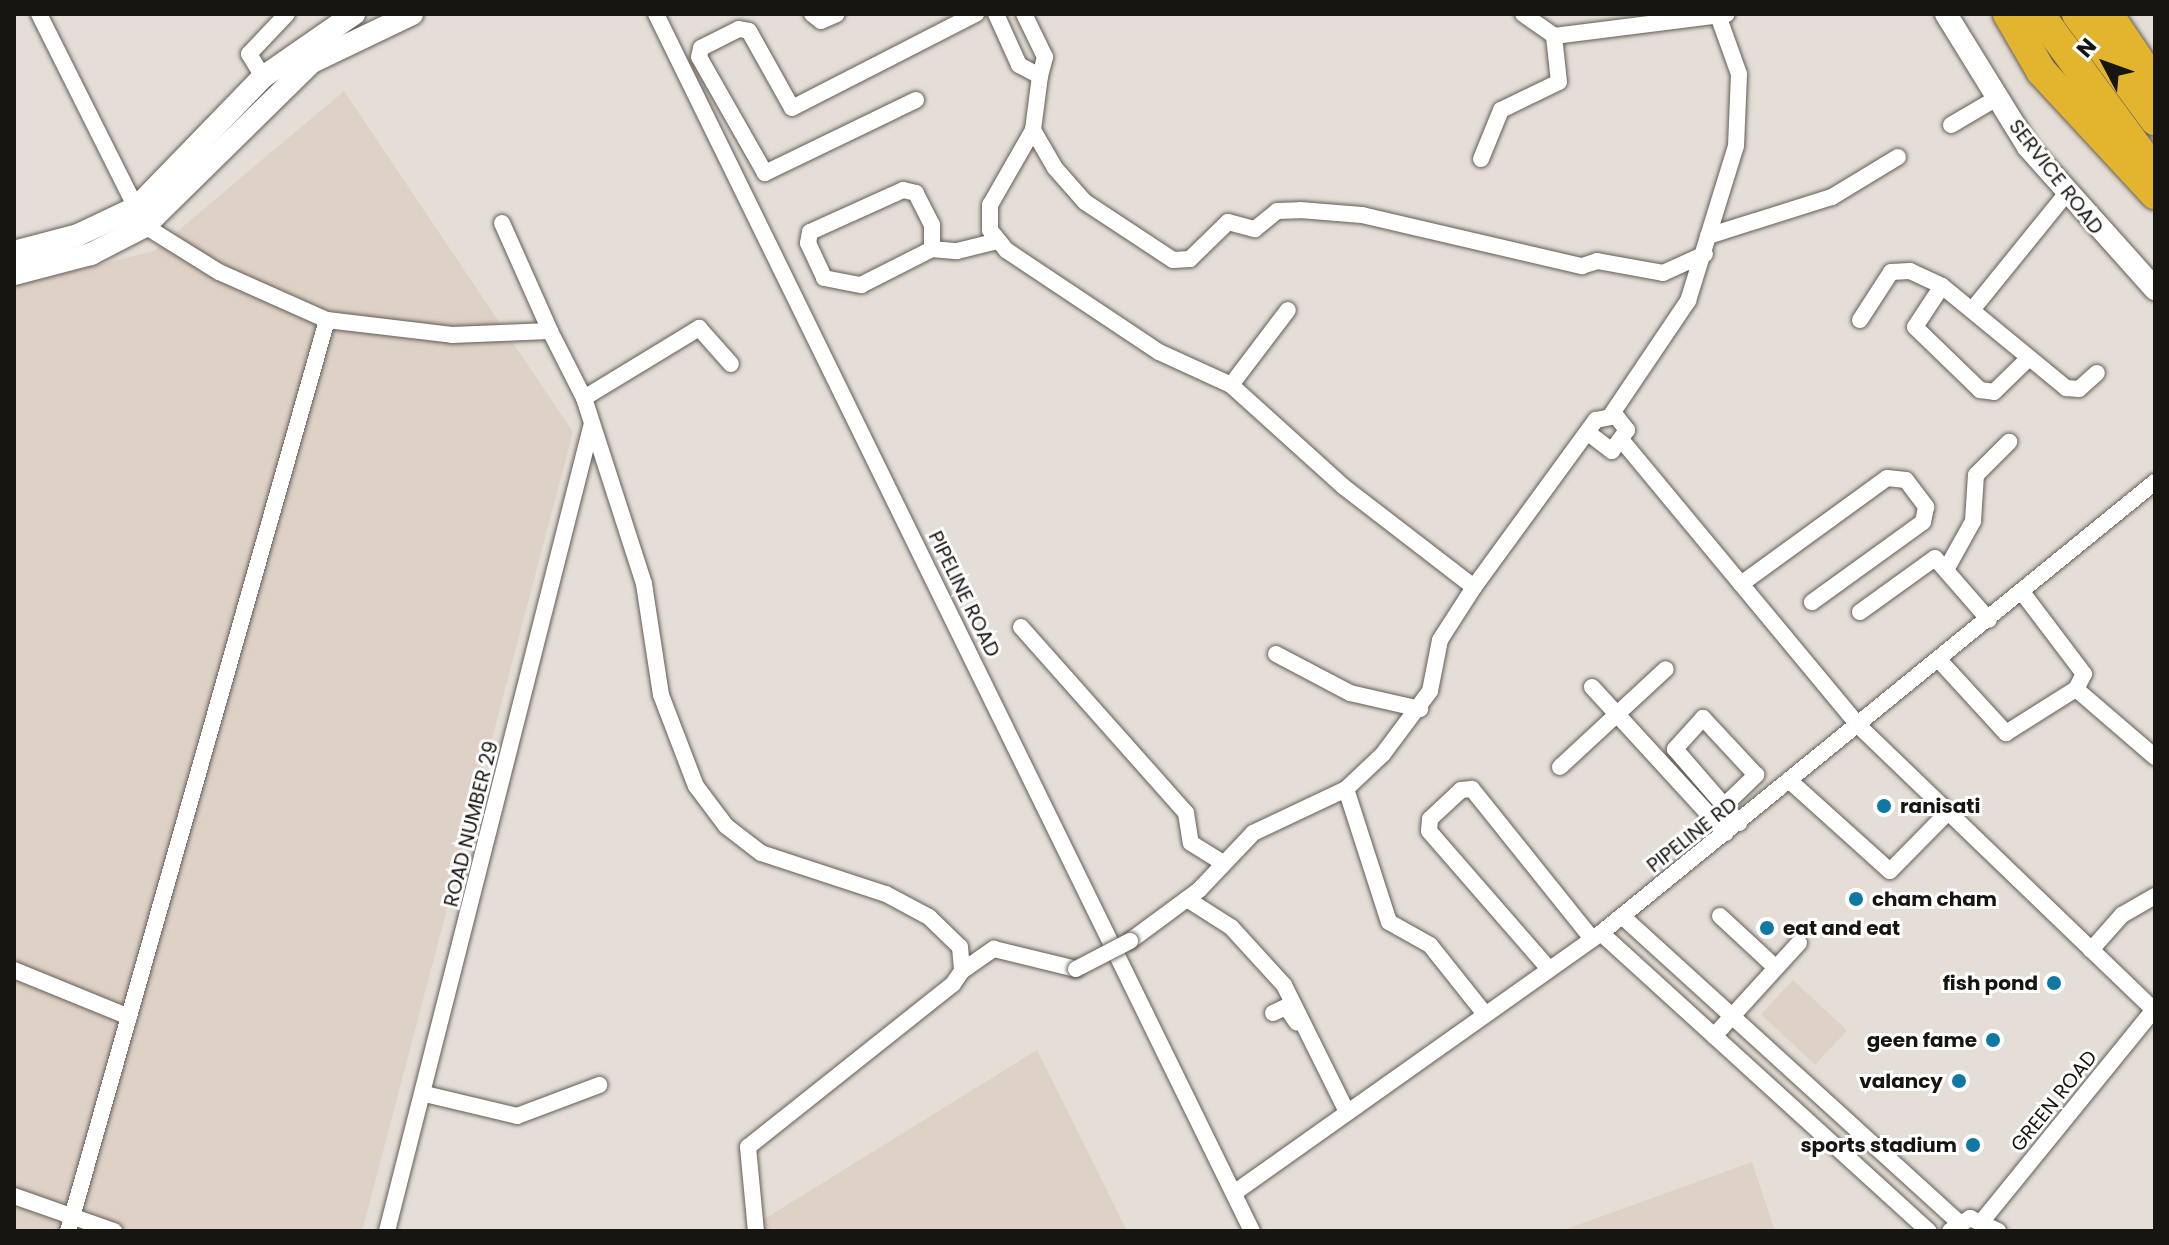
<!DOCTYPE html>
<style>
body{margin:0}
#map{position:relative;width:2169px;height:1245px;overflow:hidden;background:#e5ded7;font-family:Poppins,sans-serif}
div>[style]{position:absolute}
.built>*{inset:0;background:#ded1c5;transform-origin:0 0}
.roads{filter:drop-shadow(0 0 2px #635d56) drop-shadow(0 0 2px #635d56)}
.street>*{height:16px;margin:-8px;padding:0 8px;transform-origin:8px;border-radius:8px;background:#fff}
.secondary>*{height:22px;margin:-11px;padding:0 11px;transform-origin:11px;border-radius:11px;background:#fff}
.highway>*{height:30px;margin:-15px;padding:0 15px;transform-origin:15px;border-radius:15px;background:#e3b42d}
.bridges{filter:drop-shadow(0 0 2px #635d56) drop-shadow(0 0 2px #635d56)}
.street-bridge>*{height:16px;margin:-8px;padding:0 8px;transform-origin:8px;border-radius:8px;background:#fff}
.dots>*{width:22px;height:22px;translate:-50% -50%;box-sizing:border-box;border:4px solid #fff;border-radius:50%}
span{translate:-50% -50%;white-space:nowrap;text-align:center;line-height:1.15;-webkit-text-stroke:6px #fff;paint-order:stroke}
.street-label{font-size:20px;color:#171512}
.poi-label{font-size:20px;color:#171512;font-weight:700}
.left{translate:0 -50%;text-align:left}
.right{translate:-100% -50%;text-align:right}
.frame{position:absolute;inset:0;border:16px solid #171512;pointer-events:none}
.north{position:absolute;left:2065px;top:24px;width:80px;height:80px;-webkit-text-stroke:6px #fff;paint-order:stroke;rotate:311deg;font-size:22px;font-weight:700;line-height:32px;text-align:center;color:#171512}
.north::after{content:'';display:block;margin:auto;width:28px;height:36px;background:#171512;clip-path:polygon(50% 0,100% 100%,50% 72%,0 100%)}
</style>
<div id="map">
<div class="built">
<div style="clip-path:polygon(344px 91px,573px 432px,362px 1231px,14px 1231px,14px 286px,154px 251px)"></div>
<div style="left:1793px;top:980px;width:74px;height:47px;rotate:43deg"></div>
<div style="clip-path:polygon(1037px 1050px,1127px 1231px,745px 1231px)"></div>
<div style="clip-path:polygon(1752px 1162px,1775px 1231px,1561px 1231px)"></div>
</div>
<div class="roads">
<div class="street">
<div style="left:39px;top:14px;width:237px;rotate:63.4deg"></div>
<div style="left:145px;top:226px;width:87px;rotate:31.9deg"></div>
<div style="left:219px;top:272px;width:118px;rotate:24deg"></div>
<div style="left:327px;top:320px;width:126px;rotate:6.8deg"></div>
<div style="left:452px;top:335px;width:98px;rotate:-2.3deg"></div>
<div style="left:550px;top:331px;width:75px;rotate:63.1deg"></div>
<div style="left:584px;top:398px;width:195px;rotate:72.1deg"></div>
<div style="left:644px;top:584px;width:112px;rotate:81.3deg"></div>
<div style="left:661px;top:695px;width:97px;rotate:69deg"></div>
<div style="left:696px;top:786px;width:50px;rotate:53.1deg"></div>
<div style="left:726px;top:826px;width:44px;rotate:37.6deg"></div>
<div style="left:761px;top:853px;width:132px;rotate:18.2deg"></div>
<div style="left:886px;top:894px;width:49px;rotate:28.1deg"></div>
<div style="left:929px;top:917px;width:43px;rotate:44.1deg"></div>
<div style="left:960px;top:947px;width:24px;rotate:85deg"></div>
<div style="left:962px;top:971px;width:16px;rotate:125deg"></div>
<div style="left:953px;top:984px;width:262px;rotate:141.5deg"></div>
<div style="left:748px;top:1147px;width:84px;rotate:84.6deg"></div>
<div style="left:656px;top:14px;width:1355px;rotate:63.91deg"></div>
<div style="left:812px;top:14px;width:11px;rotate:38deg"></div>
<div style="left:821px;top:21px;width:17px;rotate:-24deg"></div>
<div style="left:996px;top:14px;width:56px;rotate:65.7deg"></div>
<div style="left:1019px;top:65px;width:24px;rotate:28deg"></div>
<div style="left:1040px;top:76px;width:20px;rotate:-75deg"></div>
<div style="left:1045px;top:57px;width:48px;rotate:-116deg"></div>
<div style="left:1523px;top:14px;width:38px;rotate:35deg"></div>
<div style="left:1554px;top:36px;width:174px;rotate:-7.2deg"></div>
<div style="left:1040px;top:76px;width:54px;rotate:97.4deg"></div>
<div style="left:1033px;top:130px;width:44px;rotate:59.9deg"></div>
<div style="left:1055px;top:168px;width:45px;rotate:48.6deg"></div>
<div style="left:1085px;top:202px;width:105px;rotate:33.4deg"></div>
<div style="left:1173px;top:260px;width:17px;rotate:-3deg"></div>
<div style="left:1190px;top:259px;width:53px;rotate:-44.2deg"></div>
<div style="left:1228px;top:222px;width:28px;rotate:15deg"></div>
<div style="left:1255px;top:229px;width:28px;rotate:-39deg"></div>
<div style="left:1277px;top:211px;width:23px;rotate:-2deg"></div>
<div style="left:1300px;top:210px;width:62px;rotate:4.6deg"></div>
<div style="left:1362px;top:215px;width:226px;rotate:13.1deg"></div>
<div style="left:1582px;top:266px;width:16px;rotate:-18deg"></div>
<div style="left:1597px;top:261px;width:67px;rotate:10.3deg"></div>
<div style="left:1663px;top:273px;width:46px;rotate:-24.3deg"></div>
<div style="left:263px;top:77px;width:27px;rotate:-121deg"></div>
<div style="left:249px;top:54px;width:55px;rotate:-46.5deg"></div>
<div style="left:916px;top:100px;width:168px;rotate:154.2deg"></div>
<div style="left:765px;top:173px;width:133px;rotate:-119.6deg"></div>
<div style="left:699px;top:57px;width:9px;rotate:-77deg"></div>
<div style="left:701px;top:48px;width:42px;rotate:-26.6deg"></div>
<div style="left:739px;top:29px;width:10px;rotate:11deg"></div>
<div style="left:749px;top:31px;width:88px;rotate:60.8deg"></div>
<div style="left:792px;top:108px;width:207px;rotate:-27.1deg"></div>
<div style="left:1951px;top:125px;width:53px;rotate:-30.4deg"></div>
<div style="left:1033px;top:130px;width:86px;rotate:119.8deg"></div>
<div style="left:990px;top:205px;width:25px;rotate:90deg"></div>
<div style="left:990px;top:230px;width:26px;rotate:51deg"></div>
<div style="left:1006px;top:250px;width:184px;rotate:33.7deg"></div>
<div style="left:1159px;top:352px;width:79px;rotate:24.6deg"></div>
<div style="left:1231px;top:385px;width:152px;rotate:42.1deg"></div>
<div style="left:1344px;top:487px;width:164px;rotate:37.6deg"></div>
<div style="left:1474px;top:587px;width:207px;rotate:-53.9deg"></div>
<div style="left:1596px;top:420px;width:20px;rotate:-11deg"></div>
<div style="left:1616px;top:416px;width:18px;rotate:52deg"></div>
<div style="left:1627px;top:430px;width:26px;rotate:126deg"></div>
<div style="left:1612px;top:451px;width:25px;rotate:-143deg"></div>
<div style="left:1481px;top:159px;width:53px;rotate:-67.8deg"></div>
<div style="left:1501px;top:110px;width:64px;rotate:-25.8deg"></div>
<div style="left:1559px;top:82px;width:46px;rotate:-96.2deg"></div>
<div style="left:502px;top:223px;width:118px;rotate:66deg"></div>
<div style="left:1708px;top:236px;width:130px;rotate:-17.5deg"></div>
<div style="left:1832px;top:197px;width:77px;rotate:-31.2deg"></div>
<div style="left:932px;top:249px;width:24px;rotate:-90deg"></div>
<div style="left:932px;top:225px;width:36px;rotate:-117deg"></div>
<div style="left:916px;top:193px;width:13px;rotate:-167deg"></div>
<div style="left:903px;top:190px;width:102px;rotate:155.7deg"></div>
<div style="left:810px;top:232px;width:11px;rotate:100deg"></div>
<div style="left:808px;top:243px;width:38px;rotate:65deg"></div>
<div style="left:824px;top:278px;width:38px;rotate:11deg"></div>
<div style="left:861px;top:285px;width:80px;rotate:-26.9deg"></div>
<div style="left:932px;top:249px;width:25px;rotate:5deg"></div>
<div style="left:957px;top:251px;width:42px;rotate:-13.7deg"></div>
<div style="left:1942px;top:286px;width:49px;rotate:123.4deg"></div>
<div style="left:1915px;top:327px;width:91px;rotate:44.1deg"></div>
<div style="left:1980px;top:390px;width:14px;rotate:8deg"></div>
<div style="left:1994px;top:392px;width:49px;rotate:-44.2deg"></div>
<div style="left:1972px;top:310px;width:149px;rotate:-51deg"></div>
<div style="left:1860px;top:320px;width:57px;rotate:-57.1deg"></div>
<div style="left:1891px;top:272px;width:19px;rotate:-3deg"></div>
<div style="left:1910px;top:271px;width:35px;rotate:25deg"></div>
<div style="left:1942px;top:286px;width:161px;rotate:39.4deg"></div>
<div style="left:2066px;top:388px;width:13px;rotate:4deg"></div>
<div style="left:2079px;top:389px;width:24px;rotate:-42deg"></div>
<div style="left:1231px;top:385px;width:94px;rotate:-52.8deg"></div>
<div style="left:584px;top:398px;width:135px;rotate:-31.3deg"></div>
<div style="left:699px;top:328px;width:48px;rotate:48.4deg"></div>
<div style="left:1611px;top:415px;width:138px;rotate:-56deg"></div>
<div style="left:1688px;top:301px;width:162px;rotate:-72.8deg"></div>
<div style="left:1736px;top:146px;width:72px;rotate:-87.6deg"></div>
<div style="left:1739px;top:74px;width:59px;rotate:-109.7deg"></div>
<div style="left:1624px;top:443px;width:369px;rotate:50.3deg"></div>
<div style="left:1860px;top:727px;width:408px;rotate:43.9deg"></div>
<div style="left:1947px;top:568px;width:54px;rotate:-61deg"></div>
<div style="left:1973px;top:521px;width:46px;rotate:-86.3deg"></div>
<div style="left:1976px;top:475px;width:47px;rotate:-45deg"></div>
<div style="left:1741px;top:584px;width:180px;rotate:-36deg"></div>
<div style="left:1887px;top:478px;width:19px;rotate:6deg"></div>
<div style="left:1906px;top:480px;width:34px;rotate:53deg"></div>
<div style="left:1926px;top:507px;width:15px;rotate:101deg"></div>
<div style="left:1923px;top:522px;width:137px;rotate:144.2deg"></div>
<div style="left:1860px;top:612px;width:92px;rotate:-35.8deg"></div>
<div style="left:1935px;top:558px;width:82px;rotate:48.9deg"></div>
<div style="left:1021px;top:627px;width:249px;rotate:48.4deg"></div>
<div style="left:1186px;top:813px;width:30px;rotate:81deg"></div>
<div style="left:1191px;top:843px;width:36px;rotate:32deg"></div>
<div style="left:1276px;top:654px;width:84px;rotate:27.8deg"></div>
<div style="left:1350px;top:693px;width:72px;rotate:12.9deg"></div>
<div style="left:1940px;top:661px;width:98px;rotate:47.5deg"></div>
<div style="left:2006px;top:733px;width:83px;rotate:-32.2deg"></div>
<div style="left:2076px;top:689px;width:17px;rotate:-62deg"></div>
<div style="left:2084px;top:674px;width:103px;rotate:-127.1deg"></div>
<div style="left:1592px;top:687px;width:198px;rotate:47.5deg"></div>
<div style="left:2076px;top:689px;width:104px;rotate:40.7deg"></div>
<div style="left:1560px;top:767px;width:144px;rotate:-42.8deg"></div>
<div style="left:1791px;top:782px;width:133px;rotate:42deg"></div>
<div style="left:1890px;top:871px;width:83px;rotate:-45.5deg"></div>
<div style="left:1346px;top:789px;width:140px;rotate:72.1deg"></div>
<div style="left:1389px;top:922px;width:47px;rotate:29.3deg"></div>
<div style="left:1430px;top:945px;width:87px;rotate:51.5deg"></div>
<div style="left:1724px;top:806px;width:45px;rotate:-44.1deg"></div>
<div style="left:1756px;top:775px;width:78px;rotate:-132.9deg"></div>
<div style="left:1703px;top:718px;width:42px;rotate:132.1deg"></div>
<div style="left:1675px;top:749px;width:98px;rotate:49.1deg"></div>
<div style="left:1187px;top:899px;width:52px;rotate:32.5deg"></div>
<div style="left:1231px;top:927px;width:79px;rotate:47.6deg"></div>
<div style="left:1284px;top:985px;width:142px;rotate:63.6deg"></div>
<div style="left:1622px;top:916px;width:456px;rotate:42.3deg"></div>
<div style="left:1720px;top:916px;width:76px;rotate:42.9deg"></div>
<div style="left:1601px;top:933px;width:443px;rotate:42.3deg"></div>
<div style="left:1130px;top:941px;width:86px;rotate:-36.5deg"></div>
<div style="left:1199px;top:890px;width:79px;rotate:-46.5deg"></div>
<div style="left:1253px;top:833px;width:103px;rotate:-25.3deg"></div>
<div style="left:1346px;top:789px;width:51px;rotate:-43.4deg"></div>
<div style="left:1383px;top:754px;width:79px;rotate:-53.3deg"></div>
<div style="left:1430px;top:691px;width:52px;rotate:-78.9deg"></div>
<div style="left:1440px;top:640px;width:63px;rotate:-57.3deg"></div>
<div style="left:2091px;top:950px;width:47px;rotate:-48.5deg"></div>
<div style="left:2122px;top:915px;width:38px;rotate:-30deg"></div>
<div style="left:1549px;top:969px;width:183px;rotate:-131deg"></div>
<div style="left:1429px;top:831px;width:12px;rotate:-85deg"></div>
<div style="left:1430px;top:819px;width:42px;rotate:-43.1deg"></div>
<div style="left:1461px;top:790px;width:11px;rotate:-5deg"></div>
<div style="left:1472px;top:789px;width:192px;rotate:51.3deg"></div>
<div style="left:14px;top:970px;width:124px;rotate:22.2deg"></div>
<div style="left:962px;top:971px;width:39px;rotate:-35deg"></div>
<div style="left:994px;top:949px;width:84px;rotate:13.7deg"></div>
<div style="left:1273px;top:1013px;width:14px;rotate:-25deg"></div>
<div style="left:1286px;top:1007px;width:19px;rotate:55deg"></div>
<div style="left:1714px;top:1036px;width:126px;rotate:-47.6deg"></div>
<div style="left:425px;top:1094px;width:95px;rotate:13.4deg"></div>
<div style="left:517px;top:1116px;width:88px;rotate:-20.7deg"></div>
<div style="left:1234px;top:1193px;width:450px;rotate:-35.3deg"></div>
<div style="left:1601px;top:933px;width:714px;rotate:-39.15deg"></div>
<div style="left:14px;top:1196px;width:106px;rotate:19.3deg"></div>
<div style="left:1983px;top:1220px;width:273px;rotate:-50.9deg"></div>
<div style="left:68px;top:1231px;width:947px;rotate:-74.13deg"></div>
<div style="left:387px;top:1231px;width:829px;rotate:-75.76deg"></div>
<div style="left:1950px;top:1231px;width:24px;rotate:-33deg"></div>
<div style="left:1970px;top:1218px;width:31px;rotate:25deg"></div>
</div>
<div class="secondary">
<div style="left:1946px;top:14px;width:156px;rotate:58.3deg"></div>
<div style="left:2028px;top:147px;width:191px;rotate:48.2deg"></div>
<div style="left:14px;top:252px;width:66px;rotate:-14.9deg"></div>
<div style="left:78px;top:235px;width:65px;rotate:-25.4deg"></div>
<div style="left:137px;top:207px;width:181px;rotate:-45.9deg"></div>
<div style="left:263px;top:77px;width:111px;rotate:-34.7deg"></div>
<div style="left:14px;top:274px;width:80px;rotate:-14.6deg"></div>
<div style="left:91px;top:254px;width:61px;rotate:-27.4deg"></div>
<div style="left:145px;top:226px;width:234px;rotate:-44.5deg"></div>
<div style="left:312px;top:62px;width:111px;rotate:-25.6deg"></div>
</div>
<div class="highway">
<div style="left:2008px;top:14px;width:66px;rotate:59.9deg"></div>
<div style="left:2041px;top:71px;width:168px;rotate:47.2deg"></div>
<div style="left:2039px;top:14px;width:196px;rotate:53.7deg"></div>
<div style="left:2077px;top:14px;width:132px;rotate:53.7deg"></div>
<div style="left:2108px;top:14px;width:84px;rotate:56.1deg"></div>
</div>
</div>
<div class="bridges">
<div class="street-bridge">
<div style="left:1076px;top:969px;width:61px;rotate:-27.4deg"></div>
</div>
</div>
<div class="dots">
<div style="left:1884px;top:806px;background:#0f78a3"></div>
<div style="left:1856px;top:899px;background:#0f78a3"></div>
<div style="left:1767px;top:928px;background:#0f78a3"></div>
<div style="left:2054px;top:983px;background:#0f78a3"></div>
<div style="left:1993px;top:1040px;background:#0f78a3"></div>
<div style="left:1959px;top:1081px;background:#0f78a3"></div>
<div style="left:1973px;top:1145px;background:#0f78a3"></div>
</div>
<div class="street-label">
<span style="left:2056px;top:177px;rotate:52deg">SERVICE ROAD</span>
<span style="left:964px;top:594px;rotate:64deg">PIPELINE ROAD</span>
<span style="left:471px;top:824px;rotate:-76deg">ROAD NUMBER 29</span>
<span style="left:1692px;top:835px;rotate:-38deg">PIPELINE RD</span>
<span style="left:2054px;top:1101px;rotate:-51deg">GREEN ROAD</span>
</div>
<div class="poi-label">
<span class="left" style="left:1900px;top:806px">ranisati</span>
<span class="left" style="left:1872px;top:899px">cham cham</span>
<span class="left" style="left:1783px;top:928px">eat and eat</span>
<span class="right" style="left:2038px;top:983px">fish pond</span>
<span class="right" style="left:1977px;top:1040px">geen fame</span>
<span class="right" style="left:1943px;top:1081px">valancy</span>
<span class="right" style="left:1957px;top:1145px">sports stadium</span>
</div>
<div class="frame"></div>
<div class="north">N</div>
</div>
